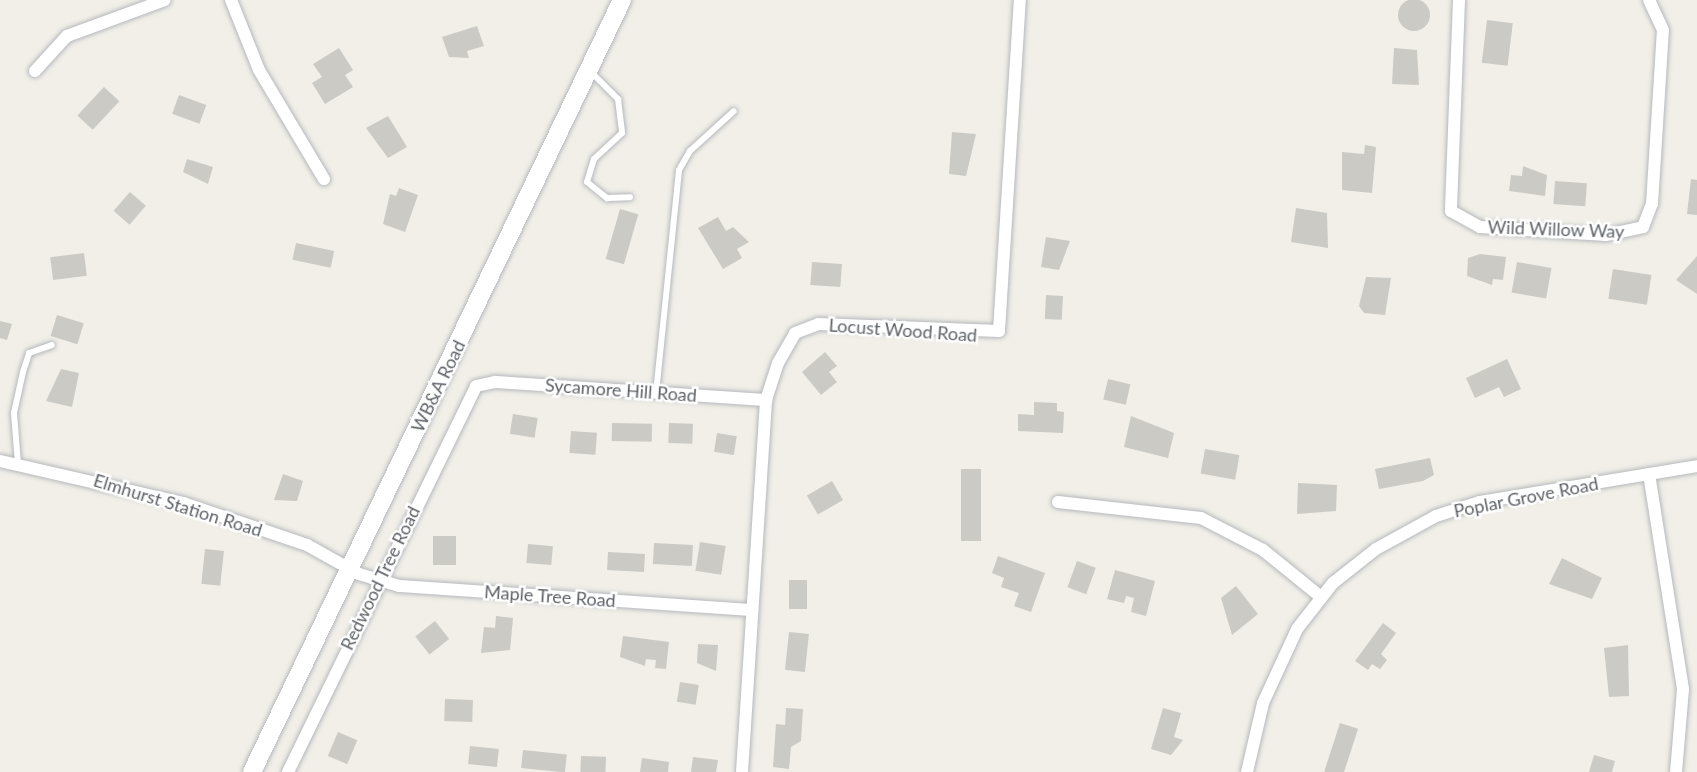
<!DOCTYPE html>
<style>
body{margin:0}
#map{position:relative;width:1697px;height:772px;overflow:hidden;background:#f1efe8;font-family:Lato,sans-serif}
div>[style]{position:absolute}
.building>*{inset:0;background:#cccac5;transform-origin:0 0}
.round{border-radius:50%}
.roads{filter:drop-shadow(0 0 2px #b5b8bc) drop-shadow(0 0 2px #b5b8bc)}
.lane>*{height:6px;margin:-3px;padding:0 3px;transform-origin:3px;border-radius:3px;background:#fff}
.street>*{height:12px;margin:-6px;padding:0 6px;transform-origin:6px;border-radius:6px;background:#fff}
.secondary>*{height:18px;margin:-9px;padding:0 9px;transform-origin:9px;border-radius:9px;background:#fff}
span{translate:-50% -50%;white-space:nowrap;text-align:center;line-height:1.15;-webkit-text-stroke:5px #fff;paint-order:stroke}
.street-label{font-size:18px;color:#5f6368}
</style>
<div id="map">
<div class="building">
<div class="round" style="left:1398px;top:-1px;width:32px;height:32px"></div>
<div style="left:1487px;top:20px;width:26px;height:43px;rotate:7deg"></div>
<div style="clip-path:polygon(477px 26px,484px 46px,467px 51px,469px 58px,449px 57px,442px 37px)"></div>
<div style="clip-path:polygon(339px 48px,353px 70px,345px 75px,353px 87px,325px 104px,312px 83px,322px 77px,313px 64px)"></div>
<div style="clip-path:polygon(1394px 48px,1417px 50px,1419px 85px,1392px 84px)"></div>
<div style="left:104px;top:87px;width:21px;height:39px;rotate:43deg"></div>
<div style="left:179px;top:95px;width:29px;height:20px;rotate:20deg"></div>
<div style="clip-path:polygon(388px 116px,407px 147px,388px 158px,366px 128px)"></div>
<div style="clip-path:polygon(952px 132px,976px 134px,966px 176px,949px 174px)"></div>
<div style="clip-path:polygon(1365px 145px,1376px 147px,1372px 193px,1342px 190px,1342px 152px,1364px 154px)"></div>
<div style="clip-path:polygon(187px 159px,213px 167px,208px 184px,183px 172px)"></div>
<div style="clip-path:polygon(1523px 166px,1547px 175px,1545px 196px,1509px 191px,1511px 175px,1522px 176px)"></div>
<div style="clip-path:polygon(1691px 179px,1697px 180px,1697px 215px,1687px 214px)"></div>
<div style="left:1555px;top:181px;width:32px;height:23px;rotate:4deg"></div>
<div style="clip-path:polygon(399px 188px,418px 195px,405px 232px,383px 224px,390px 194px,396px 196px)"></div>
<div style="left:130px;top:192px;width:21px;height:25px;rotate:41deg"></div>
<div style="clip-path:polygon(1296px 208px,1327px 213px,1328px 248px,1291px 242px)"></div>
<div style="left:620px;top:209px;width:19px;height:52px;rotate:16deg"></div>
<div style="clip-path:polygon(718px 217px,726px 231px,733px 227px,749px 242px,737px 249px,742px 258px,723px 269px,698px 228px)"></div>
<div style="clip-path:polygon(1046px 237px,1070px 241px,1059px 270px,1041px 267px)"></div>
<div style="left:296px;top:243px;width:39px;height:17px;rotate:12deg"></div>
<div style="left:84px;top:253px;width:23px;height:34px;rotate:83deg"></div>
<div style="clip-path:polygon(1480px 254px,1506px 257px,1503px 280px,1493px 279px,1492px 285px,1467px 276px,1468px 258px)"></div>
<div style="clip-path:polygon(1697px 256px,1697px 294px,1676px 280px)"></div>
<div style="left:812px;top:262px;width:30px;height:23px;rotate:4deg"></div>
<div style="left:1517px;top:262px;width:35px;height:31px;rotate:10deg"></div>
<div style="left:1613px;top:269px;width:39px;height:30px;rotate:9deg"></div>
<div style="clip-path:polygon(1366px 277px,1391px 278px,1385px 315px,1364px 313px,1359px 306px)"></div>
<div style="left:1046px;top:295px;width:17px;height:24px;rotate:3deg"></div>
<div style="left:57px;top:315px;width:28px;height:22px;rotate:17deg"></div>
<div style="clip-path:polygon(0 321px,12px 324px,7px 340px,0 338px)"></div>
<div style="clip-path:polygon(825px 352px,837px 366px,829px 372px,837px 382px,821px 395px,802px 372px)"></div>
<div style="clip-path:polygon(1507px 359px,1521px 389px,1504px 397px,1499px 387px,1475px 398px,1466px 378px)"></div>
<div style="clip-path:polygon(61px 369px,79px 373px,72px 407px,46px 401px)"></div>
<div style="left:1108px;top:379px;width:23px;height:21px;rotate:13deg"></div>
<div style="clip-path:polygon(1034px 402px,1057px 403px,1057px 411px,1064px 412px,1063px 433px,1018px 431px,1018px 414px,1034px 415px)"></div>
<div style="left:513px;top:414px;width:25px;height:20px;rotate:9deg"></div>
<div style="clip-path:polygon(1131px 416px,1174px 433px,1168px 458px,1124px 447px)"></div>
<div style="left:612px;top:423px;width:40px;height:18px;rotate:1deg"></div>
<div style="left:669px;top:423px;width:24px;height:20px;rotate:2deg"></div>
<div style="left:571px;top:431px;width:26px;height:22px;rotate:4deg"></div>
<div style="left:717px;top:433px;width:20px;height:19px;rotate:9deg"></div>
<div style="left:1205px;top:449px;width:35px;height:25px;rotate:10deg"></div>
<div style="clip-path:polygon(1430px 458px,1434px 475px,1423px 481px,1379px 489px,1375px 469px)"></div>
<div style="left:961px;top:469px;width:20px;height:72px"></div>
<div style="clip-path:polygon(283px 474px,303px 481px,297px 501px,274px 500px)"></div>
<div style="left:832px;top:481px;width:22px;height:29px;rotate:60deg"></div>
<div style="clip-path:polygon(1298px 483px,1337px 485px,1336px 511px,1297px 514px)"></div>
<div style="left:433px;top:536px;width:23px;height:29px"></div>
<div style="left:700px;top:542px;width:26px;height:29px;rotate:9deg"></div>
<div style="left:654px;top:543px;width:39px;height:21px;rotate:3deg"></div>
<div style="left:528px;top:544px;width:25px;height:19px;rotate:5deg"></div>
<div style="left:205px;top:549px;width:19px;height:35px;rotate:6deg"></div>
<div style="left:608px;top:552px;width:37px;height:18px;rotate:3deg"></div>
<div style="clip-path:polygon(998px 556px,1045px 573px,1031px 612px,1014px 606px,1019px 593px,1001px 587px,1004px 578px,992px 573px)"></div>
<div style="clip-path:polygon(1562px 558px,1602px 578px,1592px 599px,1549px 584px)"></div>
<div style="left:1077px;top:561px;width:20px;height:28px;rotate:20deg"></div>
<div style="clip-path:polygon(1115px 570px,1155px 581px,1146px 616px,1131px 612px,1134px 598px,1126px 596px,1124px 603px,1107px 599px)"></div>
<div style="left:789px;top:580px;width:18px;height:29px"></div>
<div style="clip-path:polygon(1236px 586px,1258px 614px,1232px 635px,1221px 598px)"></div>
<div style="clip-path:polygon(496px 616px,513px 618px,510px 650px,481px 653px,484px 627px,495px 628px)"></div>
<div style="left:435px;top:621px;width:23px;height:25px;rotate:52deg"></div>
<div style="clip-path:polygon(1383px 623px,1396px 633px,1381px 654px,1387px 660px,1380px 669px,1372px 664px,1368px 670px,1355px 661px)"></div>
<div style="left:789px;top:632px;width:20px;height:38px;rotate:6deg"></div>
<div style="clip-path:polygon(623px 636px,669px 642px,666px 669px,655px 668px,656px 660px,646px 659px,645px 666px,620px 657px)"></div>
<div style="clip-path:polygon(698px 644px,718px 645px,716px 671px,697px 663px)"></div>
<div style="clip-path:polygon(1628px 645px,1629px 696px,1609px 697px,1604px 648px)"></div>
<div style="left:680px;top:682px;width:19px;height:20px;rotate:9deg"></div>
<div style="left:445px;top:699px;width:28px;height:22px;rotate:2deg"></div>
<div style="clip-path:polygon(786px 708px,803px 709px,801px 741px,791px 747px,789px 769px,773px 767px,776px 724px,785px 725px)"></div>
<div style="clip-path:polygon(1163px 708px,1181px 713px,1174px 737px,1183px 740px,1171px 755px,1151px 749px)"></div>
<div style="left:1340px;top:723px;width:19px;height:51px;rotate:18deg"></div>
<div style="left:338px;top:732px;width:21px;height:26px;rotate:23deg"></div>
<div style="left:470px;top:746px;width:29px;height:18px;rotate:6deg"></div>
<div style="left:523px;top:750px;width:44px;height:18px;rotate:6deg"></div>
<div style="clip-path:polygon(1594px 755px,1615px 761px,1612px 772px,1589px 772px)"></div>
<div style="left:581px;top:756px;width:25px;height:16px;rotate:2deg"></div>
<div style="clip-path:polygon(693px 757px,718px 760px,716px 772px,691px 772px)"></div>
<div style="clip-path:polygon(642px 758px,669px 762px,668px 772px,640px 772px)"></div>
</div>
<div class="roads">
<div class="lane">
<div style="left:590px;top:71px;width:40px;rotate:45deg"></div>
<div style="left:618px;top:99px;width:34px;rotate:83deg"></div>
<div style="left:622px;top:133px;width:38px;rotate:137deg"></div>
<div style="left:594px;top:159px;width:24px;rotate:107deg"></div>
<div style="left:587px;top:182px;width:26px;rotate:39deg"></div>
<div style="left:607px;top:198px;width:23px;rotate:-2deg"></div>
<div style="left:656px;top:393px;width:224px;rotate:-84.1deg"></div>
<div style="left:679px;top:170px;width:22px;rotate:-60deg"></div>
<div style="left:690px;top:151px;width:59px;rotate:-42.3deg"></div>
<div style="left:18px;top:464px;width:51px;rotate:-94.5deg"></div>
<div style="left:14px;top:413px;width:42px;rotate:-77.6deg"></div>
<div style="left:23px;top:372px;width:20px;rotate:-72deg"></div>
<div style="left:29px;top:353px;width:24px;rotate:-19deg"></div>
</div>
<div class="street">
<div style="left:231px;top:0;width:75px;rotate:68.2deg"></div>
<div style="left:259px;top:70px;width:127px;rotate:59.2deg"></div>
<div style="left:1459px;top:0;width:211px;rotate:92.2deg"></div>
<div style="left:1451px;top:211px;width:33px;rotate:29deg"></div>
<div style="left:1480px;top:227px;width:126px;rotate:3.6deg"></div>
<div style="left:1606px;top:235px;width:38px;rotate:-12deg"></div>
<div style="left:1643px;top:227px;width:25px;rotate:-69deg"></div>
<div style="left:1652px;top:204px;width:174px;rotate:-86.4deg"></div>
<div style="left:1663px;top:30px;width:33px;rotate:-115deg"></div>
<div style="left:35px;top:71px;width:47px;rotate:-47.6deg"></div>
<div style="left:67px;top:36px;width:104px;rotate:-20.2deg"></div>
<div style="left:0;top:461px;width:188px;rotate:12.9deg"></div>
<div style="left:183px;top:503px;width:131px;rotate:18.7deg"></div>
<div style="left:307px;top:545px;width:60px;rotate:29.1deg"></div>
<div style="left:359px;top:574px;width:42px;rotate:16.7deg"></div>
<div style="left:399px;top:586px;width:354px;rotate:3.9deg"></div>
<div style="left:1649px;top:474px;width:218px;rotate:81deg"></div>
<div style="left:1683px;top:689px;width:83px;rotate:94.8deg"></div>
<div style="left:1058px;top:502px;width:144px;rotate:6.4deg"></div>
<div style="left:1201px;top:518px;width:70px;rotate:27.3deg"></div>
<div style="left:1263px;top:550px;width:75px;rotate:39deg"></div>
<div style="left:288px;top:772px;width:429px;rotate:-64deg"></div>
<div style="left:476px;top:386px;width:19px;rotate:-12deg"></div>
<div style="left:495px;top:382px;width:272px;rotate:3.8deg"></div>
<div style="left:742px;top:772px;width:373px;rotate:-86.3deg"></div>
<div style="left:766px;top:400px;width:39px;rotate:-72deg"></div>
<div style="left:778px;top:363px;width:34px;rotate:-60deg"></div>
<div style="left:795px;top:333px;width:25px;rotate:-21deg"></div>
<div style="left:818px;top:324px;width:181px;rotate:2.2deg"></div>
<div style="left:999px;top:331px;width:332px;rotate:-86.4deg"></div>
<div style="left:1247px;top:772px;width:71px;rotate:-76.9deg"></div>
<div style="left:1263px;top:703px;width:81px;rotate:-65.3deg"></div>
<div style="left:1297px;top:629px;width:58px;rotate:-52deg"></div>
<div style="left:1333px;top:583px;width:55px;rotate:-38.3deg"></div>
<div style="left:1376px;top:549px;width:68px;rotate:-28.8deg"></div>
<div style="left:1436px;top:516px;width:46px;rotate:-17.7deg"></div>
<div style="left:1480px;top:502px;width:220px;rotate:-9.4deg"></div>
</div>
<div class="secondary">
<div style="left:252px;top:772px;width:856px;rotate:-64.39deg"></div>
</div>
</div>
<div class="street-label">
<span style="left:1556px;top:229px;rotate:2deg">Wild Willow Way</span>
<span style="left:903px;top:330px;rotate:4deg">Locust Wood Road</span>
<span style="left:438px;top:386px;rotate:-64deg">WB&amp;A Road</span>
<span style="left:621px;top:390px;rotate:4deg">Sycamore Hill Road</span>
<span style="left:1526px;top:497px;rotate:-11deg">Poplar Grove Road</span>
<span style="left:178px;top:505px;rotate:17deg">Elmhurst Station Road</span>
<span style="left:380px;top:578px;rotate:-64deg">Redwood Tree Road</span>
<span style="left:550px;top:596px;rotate:4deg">Maple Tree Road</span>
</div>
</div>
